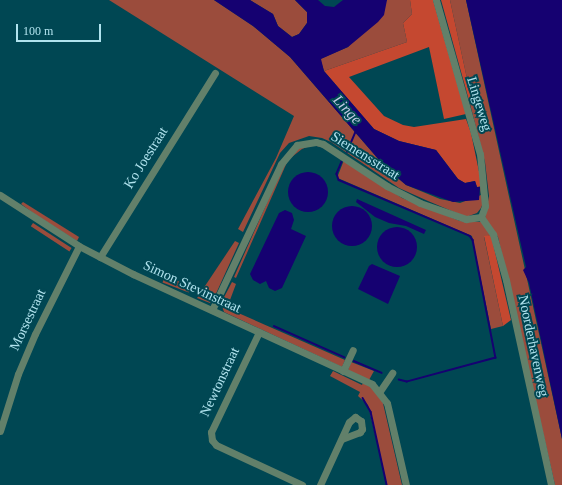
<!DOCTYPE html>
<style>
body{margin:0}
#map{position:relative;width:562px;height:485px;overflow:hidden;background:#004753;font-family:"Times New Roman",serif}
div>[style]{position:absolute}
.green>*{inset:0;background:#9b4c3c;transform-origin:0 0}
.forest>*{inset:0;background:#c54830}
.water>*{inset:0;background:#150171}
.round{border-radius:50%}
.stream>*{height:1.5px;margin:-0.75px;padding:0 0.75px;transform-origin:0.75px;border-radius:0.75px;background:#150171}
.street>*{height:7px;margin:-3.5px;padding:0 3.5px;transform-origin:3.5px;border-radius:3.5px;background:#62806a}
span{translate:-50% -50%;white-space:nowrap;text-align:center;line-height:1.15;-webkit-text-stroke:4px #004753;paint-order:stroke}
.street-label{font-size:14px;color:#b0e3ee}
.water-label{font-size:15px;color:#c4cce7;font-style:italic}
.scale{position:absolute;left:16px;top:24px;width:85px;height:18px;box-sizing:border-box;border:2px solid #b0e3ee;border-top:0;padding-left:5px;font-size:12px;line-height:14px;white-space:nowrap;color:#b0e3ee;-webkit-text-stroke:3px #004753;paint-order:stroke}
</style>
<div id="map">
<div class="green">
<div style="clip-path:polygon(109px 0,214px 0,253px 26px,290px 57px,386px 168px,406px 185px,440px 199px,460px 203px,481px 195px,480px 187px,482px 186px,483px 203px,481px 208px,477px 213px,466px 217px,428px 201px,399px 188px,331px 142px,322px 138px,309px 136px,289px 143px,280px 153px,243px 232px,238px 229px,276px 158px,294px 116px)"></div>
<div style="clip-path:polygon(250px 0,295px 0,307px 12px,307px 23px,299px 34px,292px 37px,278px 26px,273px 14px)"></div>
<div style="clip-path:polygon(387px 0,410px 0,412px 14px,403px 23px,407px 42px,324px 71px,320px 59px,348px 47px)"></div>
<div style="clip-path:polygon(450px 0,466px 0,562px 439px,562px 485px,555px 485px,498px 237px,485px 218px,489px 196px,485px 162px,470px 104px,471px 97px)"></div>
<div style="clip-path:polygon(312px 143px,321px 147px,312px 145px,302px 149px,288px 160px,236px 278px,234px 277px,286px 160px,294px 150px)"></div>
<div style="clip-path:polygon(344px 160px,402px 198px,460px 221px,482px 222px,491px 235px,484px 237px,503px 326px,491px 329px,472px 236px,340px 179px,337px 178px)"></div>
<div style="clip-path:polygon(23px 202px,79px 237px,77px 241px,36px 215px,21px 204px)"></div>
<div style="left:33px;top:223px;width:46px;height:4px;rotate:33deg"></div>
<div style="clip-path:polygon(235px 241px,239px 243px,214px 298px,210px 303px,197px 298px)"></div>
<div style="left:165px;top:276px;width:28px;height:7px;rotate:21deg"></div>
<div style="clip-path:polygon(232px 282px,236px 284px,227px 308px,345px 360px,342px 367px,224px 312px,221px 303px)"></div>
<div style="clip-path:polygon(351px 362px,374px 371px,369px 380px,348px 370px)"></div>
<div style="clip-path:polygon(333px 371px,362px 385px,364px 380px,382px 399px,402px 485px,387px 485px,368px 405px,358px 396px,360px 392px,330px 376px)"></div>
</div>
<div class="forest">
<div style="clip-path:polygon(410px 0,433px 0,466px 114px,444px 119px,429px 47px,349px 77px,384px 116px,403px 125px,414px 127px,466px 119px,471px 133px,482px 186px,477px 187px,475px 181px,465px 183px,458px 179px,436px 150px,399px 141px,374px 129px,324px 71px,407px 42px,403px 23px,412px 14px)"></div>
<div style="clip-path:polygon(441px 0,450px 0,471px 97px,470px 104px)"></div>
<div style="clip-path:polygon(491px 235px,511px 320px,503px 326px,484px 236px)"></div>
</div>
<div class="water">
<div style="clip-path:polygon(214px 0,250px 0,273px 14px,278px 26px,292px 37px,299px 34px,307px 23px,307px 12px,295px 0,318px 0,325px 6px,334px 7px,343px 0,387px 0,384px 15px,378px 22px,348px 47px,321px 59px,324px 71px,374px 129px,399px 141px,436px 150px,458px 179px,465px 183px,475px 181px,477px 187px,480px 187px,479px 200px,453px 202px,406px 185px,386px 168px,290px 57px,253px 26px)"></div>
<div style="clip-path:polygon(466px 0,562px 0,562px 439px,529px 283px,523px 270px,526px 267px)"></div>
<div class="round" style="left:288px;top:172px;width:40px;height:40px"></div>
<div style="clip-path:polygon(357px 199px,426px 230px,424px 234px,406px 226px,389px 223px,375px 217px,356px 202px)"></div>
<div class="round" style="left:332px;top:206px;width:40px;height:40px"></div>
<div style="clip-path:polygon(285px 210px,292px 213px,294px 220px,291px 229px,306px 236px,282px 288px,275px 291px,269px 288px,266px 281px,260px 284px,253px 280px,250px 274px,279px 213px)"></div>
<div class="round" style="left:377px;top:227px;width:40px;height:40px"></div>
<div style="clip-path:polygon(372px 264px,400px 276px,388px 304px,358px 289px,369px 266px)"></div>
</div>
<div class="stream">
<div style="left:347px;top:152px;width:23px;rotate:-67deg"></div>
<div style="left:342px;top:162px;width:13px;rotate:113deg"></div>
<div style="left:337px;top:174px;width:6px;rotate:72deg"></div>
<div style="left:339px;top:180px;width:142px;rotate:23.1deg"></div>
<div style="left:470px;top:236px;width:5px;rotate:53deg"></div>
<div style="left:473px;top:240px;width:120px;rotate:79deg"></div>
<div style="left:496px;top:358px;width:92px;rotate:164.9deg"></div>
<div style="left:407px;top:382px;width:8px;rotate:-166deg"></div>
<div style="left:274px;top:326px;width:77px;rotate:23.9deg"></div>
<div style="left:354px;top:361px;width:30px;rotate:23deg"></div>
<div style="left:363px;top:398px;width:16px;rotate:60deg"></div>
<div style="left:371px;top:412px;width:75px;rotate:77.6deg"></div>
</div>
<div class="street">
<div style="left:436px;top:0;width:160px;rotate:74.1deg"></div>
<div style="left:480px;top:154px;width:52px;rotate:84.5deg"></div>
<div style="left:485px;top:206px;width:12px;rotate:110deg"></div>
<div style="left:0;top:195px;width:94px;rotate:32.8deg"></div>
<div style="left:79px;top:246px;width:61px;rotate:27.4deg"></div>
<div style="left:133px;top:274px;width:263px;rotate:24.7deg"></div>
<div style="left:372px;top:384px;width:24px;rotate:52deg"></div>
<div style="left:387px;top:403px;width:84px;rotate:77deg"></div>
<div style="left:481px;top:217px;width:21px;rotate:55deg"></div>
<div style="left:493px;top:234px;width:48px;rotate:74.2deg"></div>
<div style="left:506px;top:280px;width:210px;rotate:77.6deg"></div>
<div style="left:100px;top:257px;width:217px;rotate:-58deg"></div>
<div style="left:212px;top:310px;width:161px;rotate:-64.7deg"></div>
<div style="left:281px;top:164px;width:25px;rotate:-50deg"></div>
<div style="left:297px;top:145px;width:19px;rotate:-9deg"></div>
<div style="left:316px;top:142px;width:7px;rotate:16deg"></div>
<div style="left:323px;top:144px;width:77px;rotate:33.3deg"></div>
<div style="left:387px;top:186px;width:37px;rotate:27deg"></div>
<div style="left:420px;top:203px;width:49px;rotate:19.2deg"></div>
<div style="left:466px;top:219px;width:15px;rotate:-8deg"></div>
<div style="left:259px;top:332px;width:111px;rotate:115.6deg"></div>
<div style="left:211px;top:432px;width:8px;rotate:83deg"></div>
<div style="left:212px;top:440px;width:6px;rotate:51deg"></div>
<div style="left:216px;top:445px;width:95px;rotate:24.9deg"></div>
<div style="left:343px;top:371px;width:23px;rotate:-65deg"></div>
<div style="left:380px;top:391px;width:22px;rotate:-56deg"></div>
<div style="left:0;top:431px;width:60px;rotate:-72.5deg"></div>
<div style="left:18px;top:374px;width:43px;rotate:-67deg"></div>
<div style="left:35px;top:334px;width:98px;rotate:-63.4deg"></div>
<div style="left:320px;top:485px;width:69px;rotate:-65.3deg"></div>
<div style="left:349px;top:422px;width:8px;rotate:-40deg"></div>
<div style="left:355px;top:417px;width:7px;rotate:34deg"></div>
<div style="left:361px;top:421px;width:8px;rotate:83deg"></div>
<div style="left:362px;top:429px;width:4px;rotate:124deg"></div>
<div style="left:360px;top:432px;width:19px;rotate:159deg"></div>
</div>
<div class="street-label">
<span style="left:479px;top:104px;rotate:73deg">Lingeweg</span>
<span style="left:365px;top:156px;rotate:32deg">Siemensstraat</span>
<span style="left:146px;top:158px;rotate:-58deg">Ko Joestraat</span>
<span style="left:192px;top:287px;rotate:25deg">Simon Stevinstraat</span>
<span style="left:28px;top:320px;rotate:-65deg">Morsestraat</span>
<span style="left:533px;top:346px;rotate:78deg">Noorderhavenweg</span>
<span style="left:220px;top:382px;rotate:-65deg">Newtonstraat</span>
</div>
<div class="water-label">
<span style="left:347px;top:110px;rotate:47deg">Linge</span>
</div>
<div class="scale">100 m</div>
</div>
